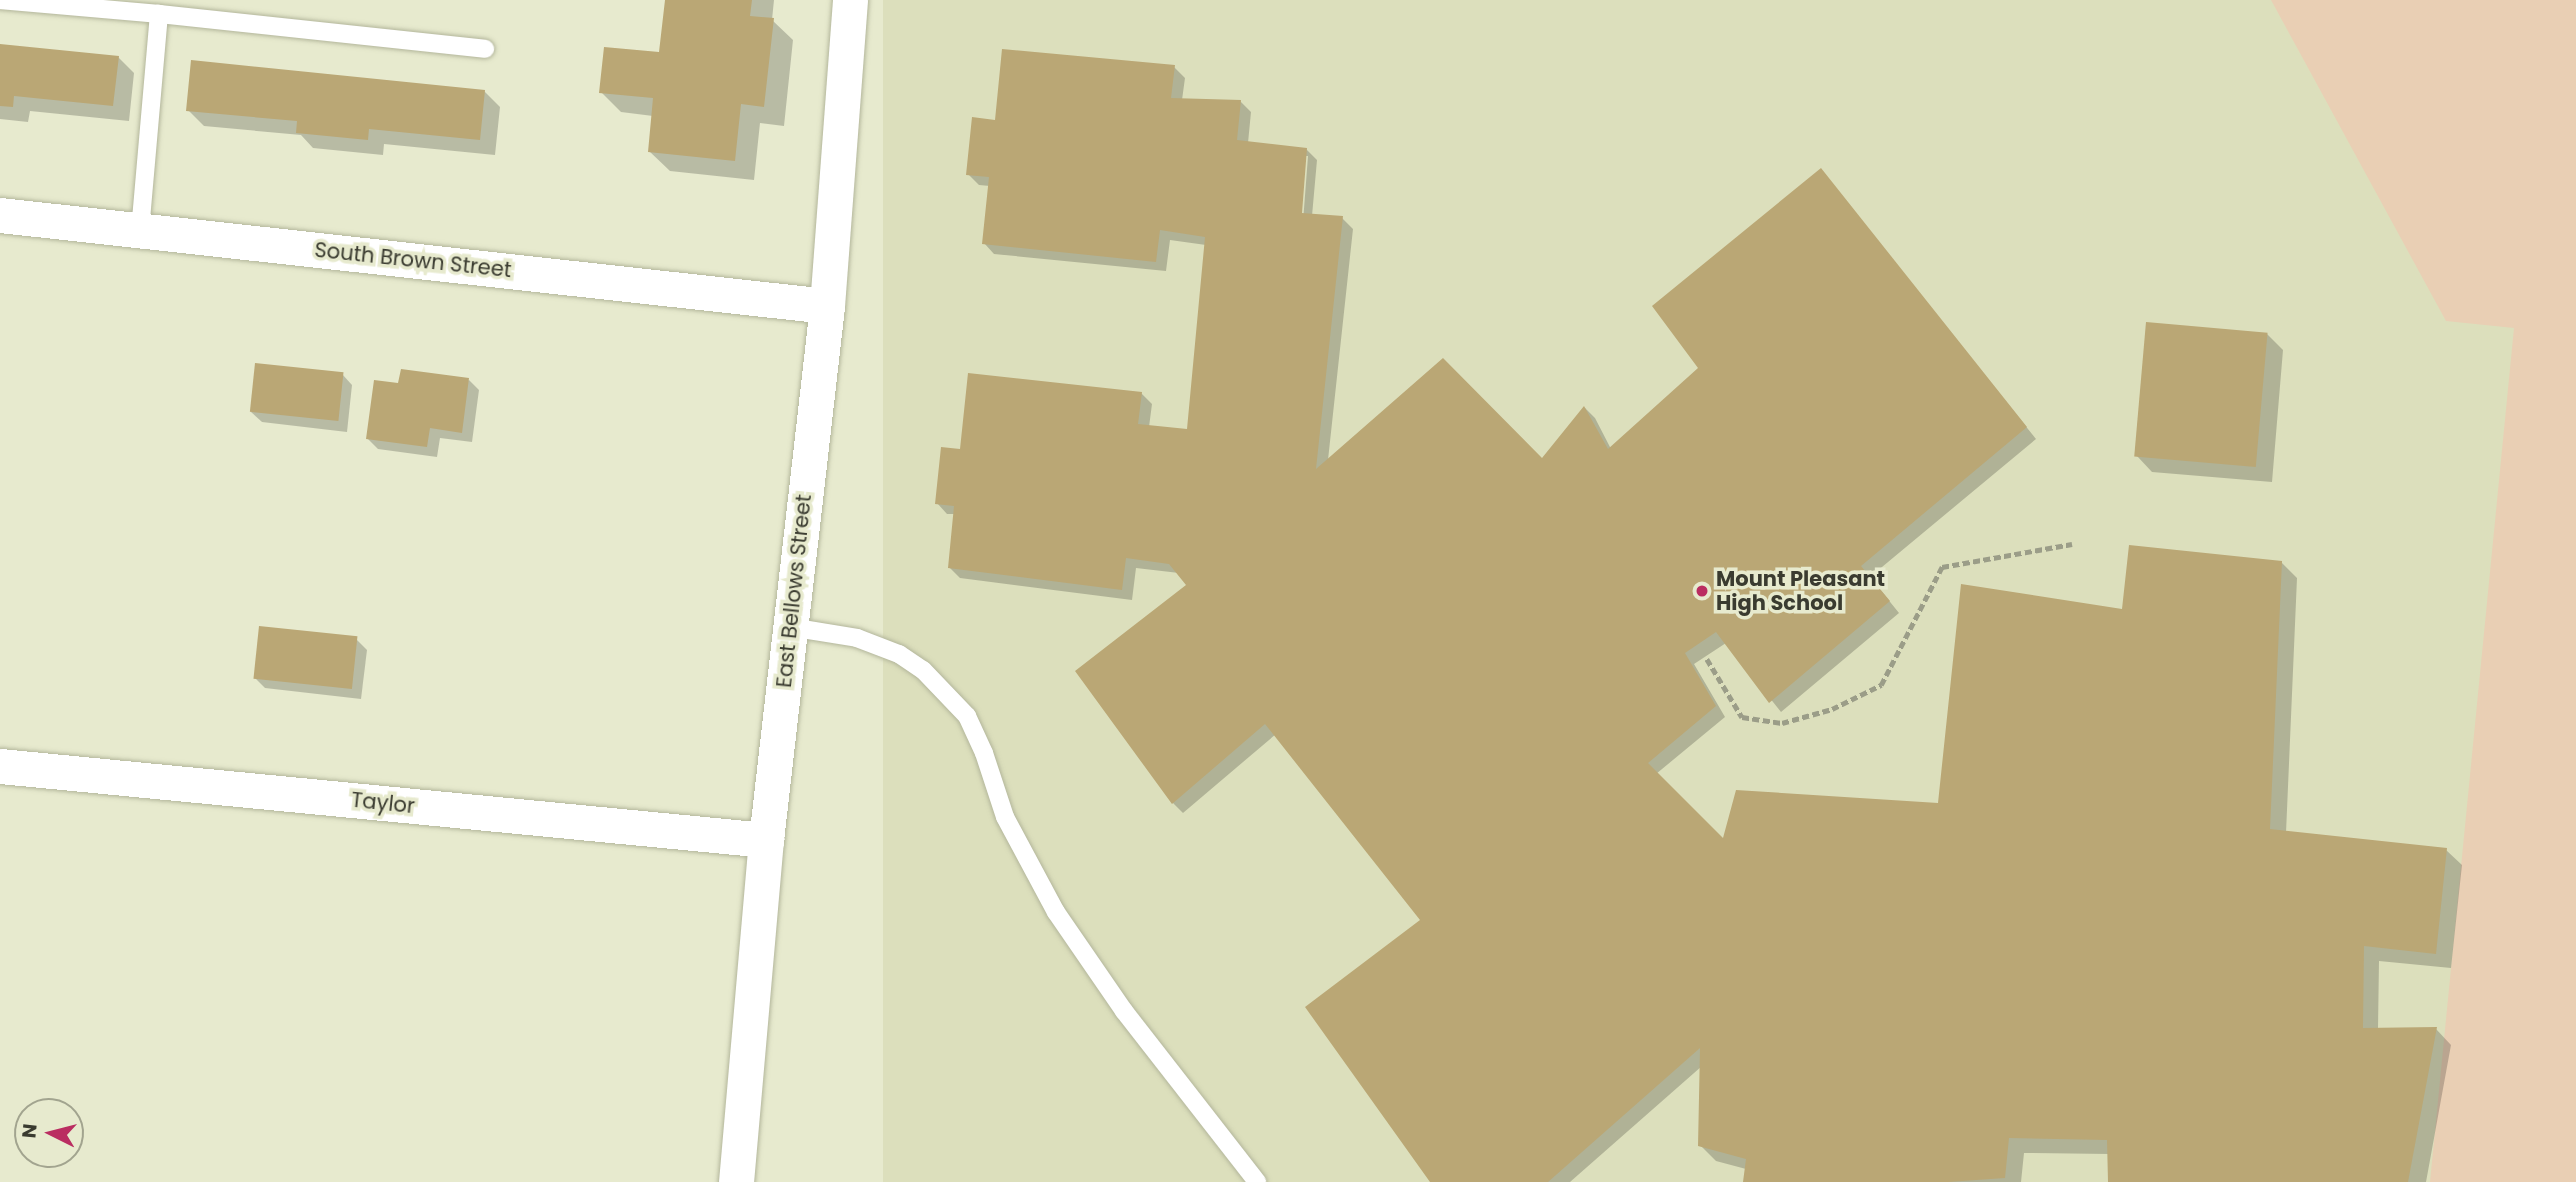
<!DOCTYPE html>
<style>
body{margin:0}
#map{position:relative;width:2576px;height:1182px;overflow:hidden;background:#e7eace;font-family:Poppins,sans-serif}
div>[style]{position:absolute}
.built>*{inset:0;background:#dcdfbc;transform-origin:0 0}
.green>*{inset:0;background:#e9cfb4}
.shadow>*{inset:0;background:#0003}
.building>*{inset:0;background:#baa775;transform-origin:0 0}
.path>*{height:4.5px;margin-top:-2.25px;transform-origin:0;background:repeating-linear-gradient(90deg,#9b9d88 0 7px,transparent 0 10.5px)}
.roads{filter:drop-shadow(0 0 2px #b3b69b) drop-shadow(0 0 2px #b3b69b)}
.service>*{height:18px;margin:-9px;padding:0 9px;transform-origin:9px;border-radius:9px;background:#fff}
.minor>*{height:35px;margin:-17.5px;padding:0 17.5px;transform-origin:17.5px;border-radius:17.5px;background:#fff}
.dots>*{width:19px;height:19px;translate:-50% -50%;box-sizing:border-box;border:4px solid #e7eace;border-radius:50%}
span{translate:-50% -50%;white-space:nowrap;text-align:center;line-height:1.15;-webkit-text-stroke:7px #e7eace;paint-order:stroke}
.street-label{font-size:21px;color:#3a3b30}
.poi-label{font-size:21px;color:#3a3b30;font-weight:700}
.left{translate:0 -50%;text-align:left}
.north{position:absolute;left:14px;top:1098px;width:70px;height:70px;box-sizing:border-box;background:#e7eace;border:2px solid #a2a48f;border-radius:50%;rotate:276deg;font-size:19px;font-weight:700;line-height:28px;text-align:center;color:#3a3b30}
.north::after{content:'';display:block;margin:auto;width:24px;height:32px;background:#ba2d61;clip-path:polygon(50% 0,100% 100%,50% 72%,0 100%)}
</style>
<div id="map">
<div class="built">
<div style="left:883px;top:0;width:1693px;height:1187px"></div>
</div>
<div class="green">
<div style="clip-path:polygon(2271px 0,2576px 0,2576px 1182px,2430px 1182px,2514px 328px,2446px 321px)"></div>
</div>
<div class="shadow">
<div style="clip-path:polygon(666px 0,774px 0,772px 20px,793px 40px,784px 126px,760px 123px,754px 180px,670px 171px,649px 151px,653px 116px,621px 112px,601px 92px,660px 54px)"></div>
<div style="clip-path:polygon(0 46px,118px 57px,134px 73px,129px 121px,30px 111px,28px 122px,0 119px)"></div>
<div style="clip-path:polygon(evenodd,1174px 67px,1185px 78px,1182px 100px,1240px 101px,1251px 112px,1248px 143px,1306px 149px,1317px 160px,1312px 216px,1342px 218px,1353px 229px,1328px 460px,1542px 461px,1585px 408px,1595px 418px,1611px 449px,1701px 369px,1821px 171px,2036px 439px,1870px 577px,1899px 613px,1781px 712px,1726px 643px,1694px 664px,1725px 717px,1656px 774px,1723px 841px,1940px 805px,2124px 611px,2281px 562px,2297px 578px,2286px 833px,2446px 850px,2462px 865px,2451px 968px,2379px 961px,2378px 1029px,2436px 1029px,2451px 1045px,2426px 1182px,2110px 1182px,2109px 1154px,2024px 1153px,2021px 1182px,1745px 1182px,1746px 1169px,1716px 1161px,1700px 1145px,1702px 1066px,1570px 1182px,1432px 1182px,1422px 921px,1276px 734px,1183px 813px,1173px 803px,1189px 585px,1179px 573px,1136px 568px,1132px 600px,960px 578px,949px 567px,955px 514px,947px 514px,937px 503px,962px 451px,1141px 393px,1152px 404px,1149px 427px,1189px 431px,1206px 245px,1170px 240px,1166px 271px,994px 254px,984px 243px,990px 186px,979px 185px,968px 174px,996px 122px,1174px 67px,1305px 156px,1308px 156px,1303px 222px,1299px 222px,1305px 156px)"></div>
<div style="clip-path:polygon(484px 91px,500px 107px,495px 155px,384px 144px,383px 155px,313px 148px,301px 135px,204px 126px,188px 110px)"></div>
<div style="clip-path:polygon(2267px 334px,2283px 350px,2272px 482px,2152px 472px,2137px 456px)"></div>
<div style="clip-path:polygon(342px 374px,352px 385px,347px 432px,262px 422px,251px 412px)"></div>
<div style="clip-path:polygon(469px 380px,479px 390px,472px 442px,440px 438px,437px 457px,378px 449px,368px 439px)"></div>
<div style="clip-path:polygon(356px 639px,367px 650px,361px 699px,265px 688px,255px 678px)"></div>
</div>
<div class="building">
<div style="clip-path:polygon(665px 0,752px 0,750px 16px,774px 18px,764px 107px,741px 104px,735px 161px,648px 152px,653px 98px,599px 93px,604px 47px,659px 52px)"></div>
<div style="clip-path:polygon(0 44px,119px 56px,113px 106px,14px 96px,13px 107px,0 106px)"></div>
<div style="clip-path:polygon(1002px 49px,1175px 65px,1171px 98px,1241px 100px,1237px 140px,1307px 148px,1302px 213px,1343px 216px,1316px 469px,1443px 358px,1542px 458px,1584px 406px,1608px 449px,1698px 368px,1652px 306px,1821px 168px,2027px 427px,1861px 566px,1890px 601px,1769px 703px,1716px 632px,1685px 653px,1716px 706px,1648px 763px,1723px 838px,1736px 790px,1938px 803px,1961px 584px,2122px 609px,2129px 545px,2282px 561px,2270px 829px,2447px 848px,2436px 954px,2364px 946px,2363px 1028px,2437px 1027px,2408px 1182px,2108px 1182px,2107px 1140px,2009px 1138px,2005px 1178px,1948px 1182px,1743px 1182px,1746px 1159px,1698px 1146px,1700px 1048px,1548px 1182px,1430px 1182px,1305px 1007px,1420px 920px,1265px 724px,1172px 804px,1075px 671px,1186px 585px,1169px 564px,1126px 558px,1122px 590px,948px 568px,954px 506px,935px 504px,941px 447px,960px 449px,968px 373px,1142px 392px,1138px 424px,1187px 429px,1205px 237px,1160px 230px,1156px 262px,982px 244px,989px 177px,966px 175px,972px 117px,995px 120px)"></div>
<div style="clip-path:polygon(191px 60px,485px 90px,480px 140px,369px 129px,368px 140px,296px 133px,297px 121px,186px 111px)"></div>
<div style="left:2146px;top:322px;width:122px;height:135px;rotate:5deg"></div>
<div style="left:255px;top:363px;width:89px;height:49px;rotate:6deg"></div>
<div style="clip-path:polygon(401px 369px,469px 378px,462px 433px,430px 428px,427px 447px,366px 439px,374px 380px,398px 383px)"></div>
<div style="left:259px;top:626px;width:99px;height:53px;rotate:6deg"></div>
</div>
<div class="path">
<div style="left:1707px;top:659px;width:68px;rotate:58.9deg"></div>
<div style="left:1742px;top:717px;width:40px;rotate:8.5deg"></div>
<div style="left:1782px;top:723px;width:52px;rotate:-15.6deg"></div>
<div style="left:1832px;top:709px;width:55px;rotate:-26.1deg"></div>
<div style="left:1881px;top:685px;width:133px;rotate:-62.7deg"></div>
<div style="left:1942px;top:567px;width:132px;rotate:-10deg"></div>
</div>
<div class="roads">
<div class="service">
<div style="left:0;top:0;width:160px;rotate:5deg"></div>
<div style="left:140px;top:231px;width:218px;rotate:-85deg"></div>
<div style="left:159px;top:14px;width:328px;rotate:6.1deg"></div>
<div style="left:790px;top:627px;width:68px;rotate:9.3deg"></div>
<div style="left:857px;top:638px;width:45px;rotate:20.9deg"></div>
<div style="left:899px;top:654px;width:29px;rotate:34deg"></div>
<div style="left:923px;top:670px;width:64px;rotate:46.3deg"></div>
<div style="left:967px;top:716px;width:41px;rotate:65.3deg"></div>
<div style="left:984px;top:753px;width:67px;rotate:71.8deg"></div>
<div style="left:1005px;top:817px;width:108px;rotate:61.8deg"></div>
<div style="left:1056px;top:912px;width:120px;rotate:55.5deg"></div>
<div style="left:1124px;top:1011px;width:217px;rotate:52.1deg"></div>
</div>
<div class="minor">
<div style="left:0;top:215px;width:832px;rotate:6.28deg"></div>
<div style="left:0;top:766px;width:770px;rotate:5.52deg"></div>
<div style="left:736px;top:1182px;width:343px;rotate:-85deg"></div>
<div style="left:766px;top:840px;width:537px;rotate:-83.48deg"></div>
<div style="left:827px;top:306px;width:307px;rotate:-85.7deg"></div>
</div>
</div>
<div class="dots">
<div style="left:1702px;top:591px;background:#ba2d61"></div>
</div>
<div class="street-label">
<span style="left:413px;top:260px;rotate:6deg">South Brown Street</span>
<span style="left:794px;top:591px;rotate:-84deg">East Bellows Street</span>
<span style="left:383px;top:803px;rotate:6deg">Taylor</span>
</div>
<div class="poi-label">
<span class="left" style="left:1716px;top:591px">Mount Pleasant<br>High School</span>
</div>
<div class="north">N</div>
</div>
